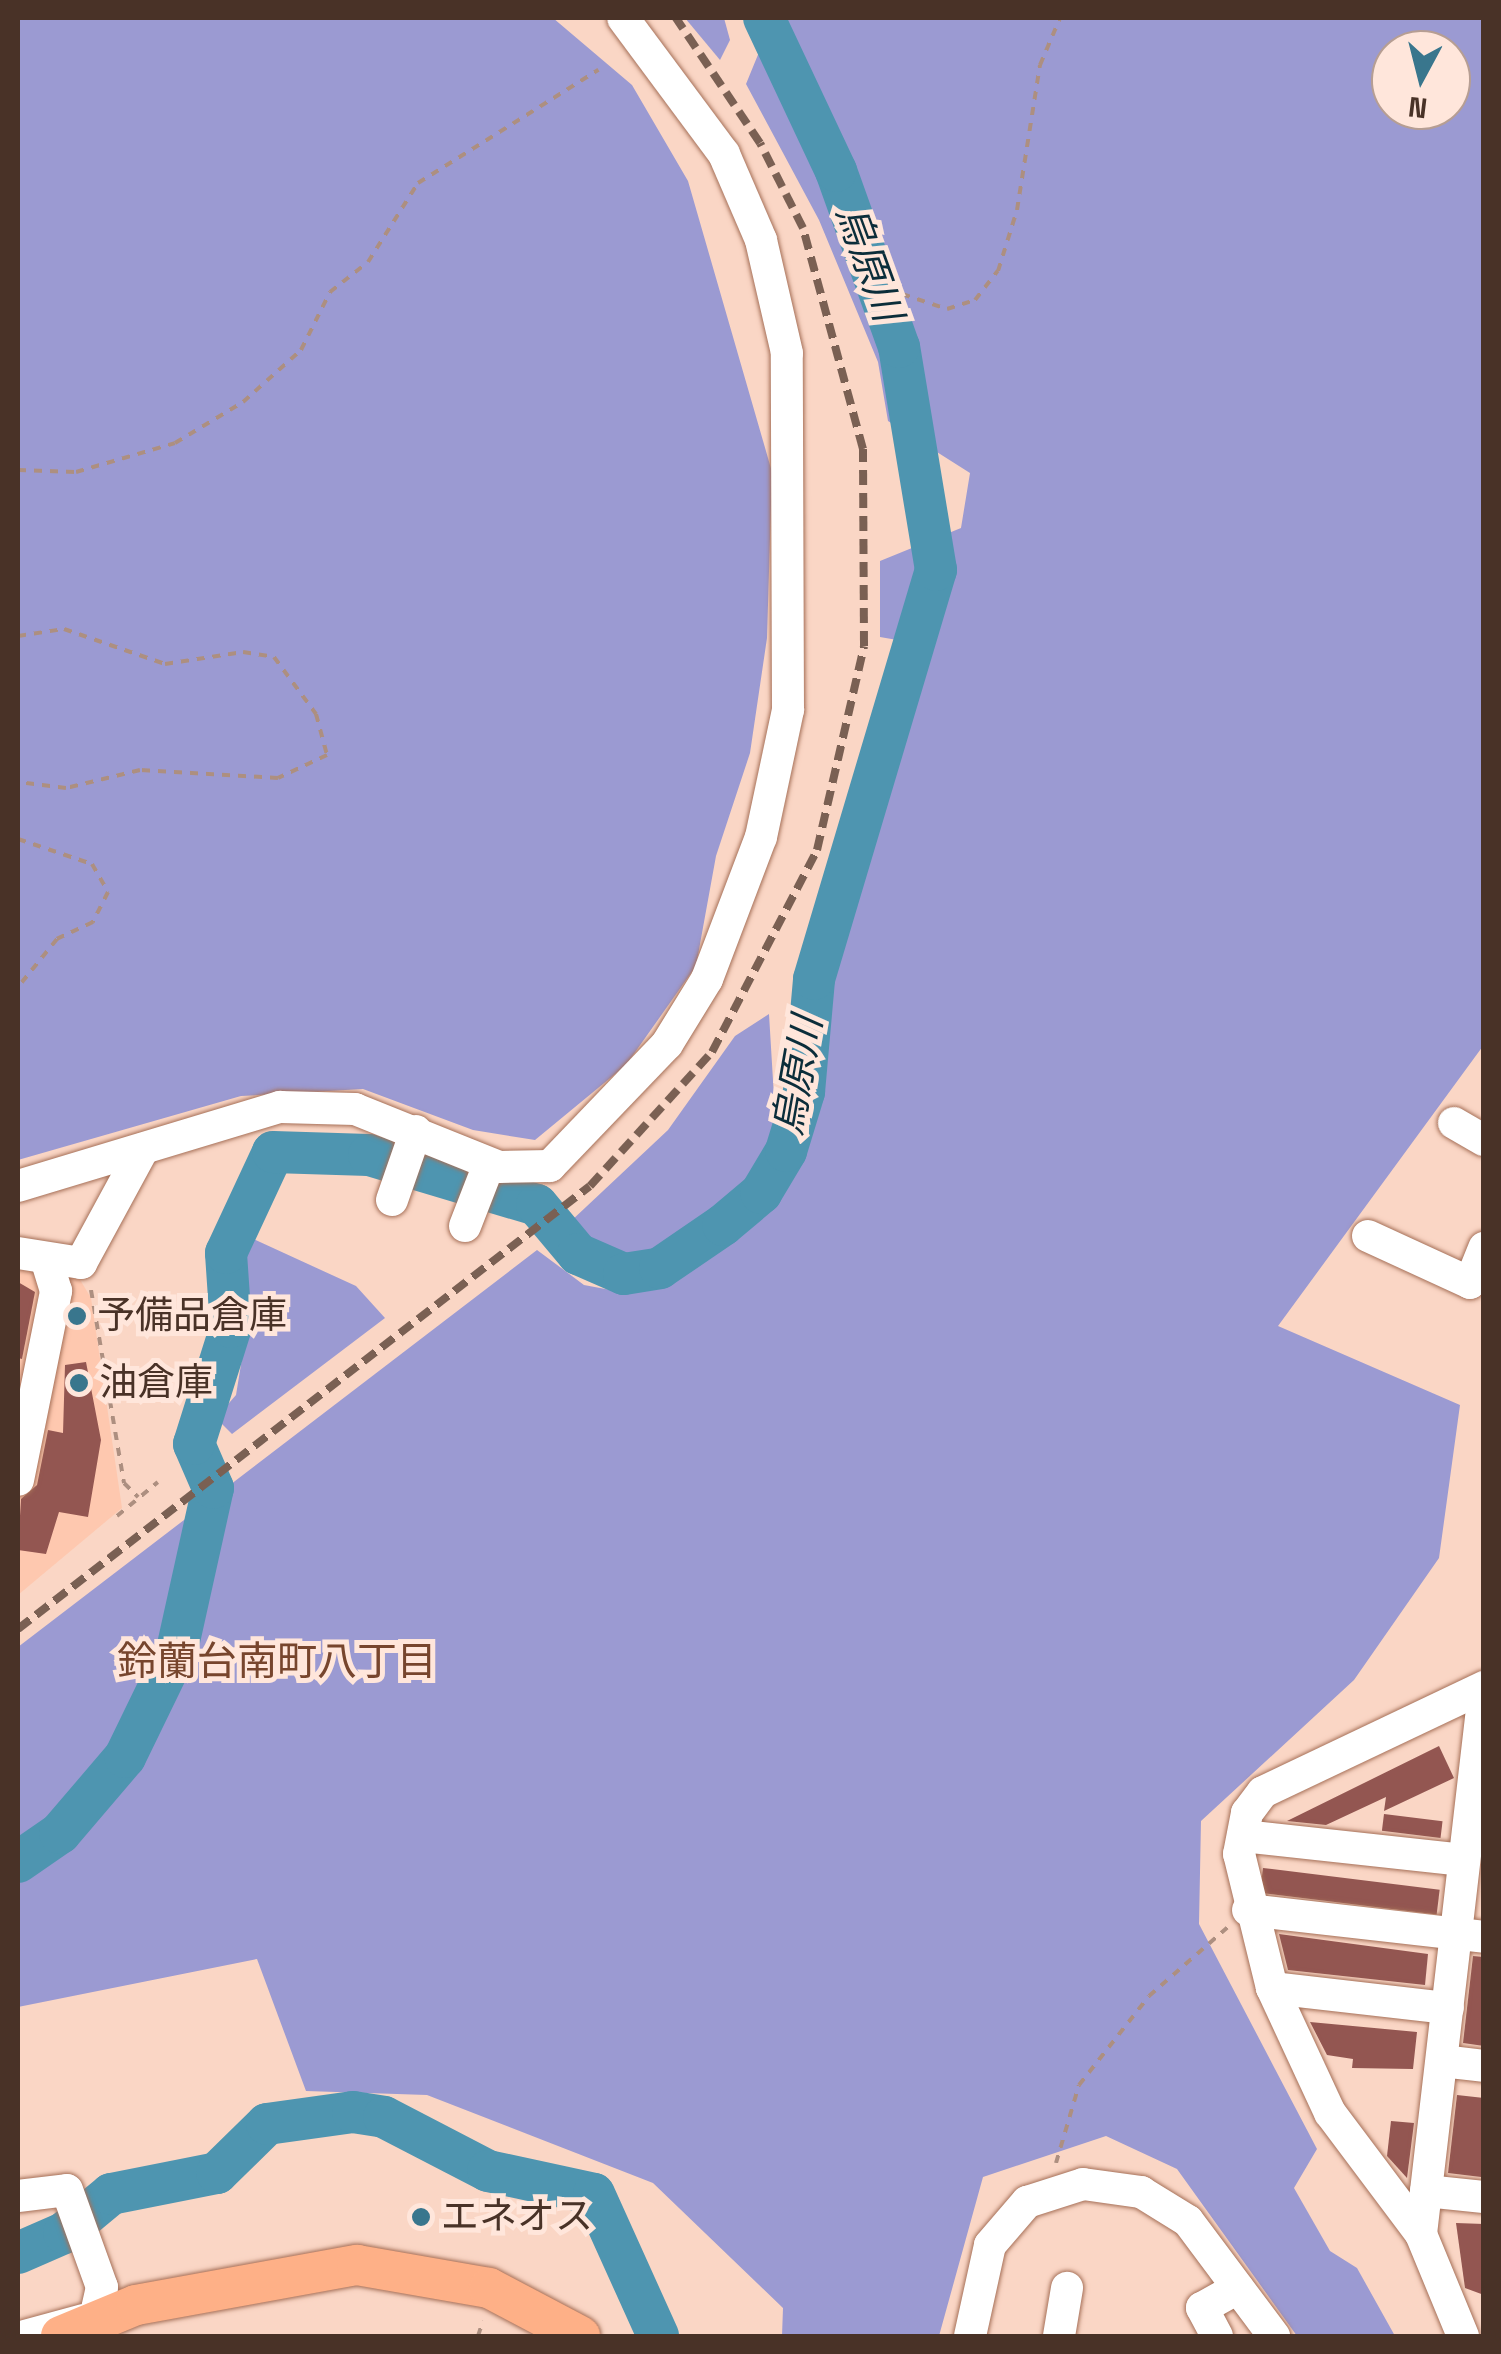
<!DOCTYPE html>
<meta charset="utf-8">
<style>
body{margin:0}
#map{position:relative;width:1501px;height:2354px;overflow:hidden;background:#fad6c5;font-family:"Space Grotesk","Noto Sans JP",sans-serif}
div>[style]{position:absolute}
.built>*{inset:0;background:#fec8af}
.forest>*{inset:0;background:#9b9ad2}
.river>*{height:42px;margin:-21px;padding:0 21px;transform-origin:21px;border-radius:21px;background:#4e95b0}
.building>*{inset:0;background:#935651;transform-origin:0 0}
.path>*{height:4px;margin-top:-2px;transform-origin:0;background:repeating-linear-gradient(90deg,#ad8f80 0 8px,transparent 0 16px)}
.roads{filter:drop-shadow(0 0 2px #a67058) drop-shadow(0 0 2px #a67058)}
.minor>*{height:32px;margin:-16px;padding:0 16px;transform-origin:16px;border-radius:16px;background:#fff}
.major>*{height:40px;margin:-20px;padding:0 20px;transform-origin:20px;border-radius:20px;background:#feb087}
.rail>*{height:8px;margin-top:-4px;transform-origin:0;background:repeating-linear-gradient(90deg,#7a6053 0 15px,transparent 0 23px)}
.dots>*{width:28px;height:28px;translate:-50% -50%;box-sizing:border-box;border:5px solid #ffe6db;border-radius:50%}
span{translate:-50% -50%;white-space:nowrap;text-align:center;line-height:1.15;-webkit-text-stroke:10px #ffe6db;paint-order:stroke}
.poi-label{font-size:38px;color:#493227}
.left{translate:0 -50%;text-align:left}
.water-label{font-size:40px;color:#0b2d3a;font-style:italic}
.neighbourhood-label{font-size:40px;color:#77452d}
.frame{position:absolute;inset:0;border:20px solid #493227;pointer-events:none}
.north{position:absolute;left:1371px;top:30px;width:100px;height:100px;box-sizing:border-box;background:#ffe6db;border:2px solid #b69e93;border-radius:50%;rotate:187deg;font-size:28px;font-weight:700;line-height:40px;text-align:center;color:#493227}
.north::after{content:'';display:block;margin:auto;width:35px;height:45px;background:#39768d;clip-path:polygon(50% 0,100% 100%,50% 72%,0 100%)}
</style>
<div id="map">
<div class="built">
<div style="clip-path:polygon(18px 1261px,79px 1278px,91px 1298px,122px 1508px,18px 1595px)"></div>
</div>
<div class="forest">
<div style="clip-path:polygon(18px 18px,553px 18px,632px 85px,688px 181px,772px 472px,767px 638px,750px 753px,716px 856px,696px 966px,626px 1065px,535px 1140px,473px 1130px,363px 1089px,241px 1096px,18px 1160px)"></div>
<div style="clip-path:polygon(685px 18px,724px 18px,730px 40px,720px 60px)"></div>
<div style="clip-path:polygon(evenodd,773px 18px,1483px 18px,1483px 1046px,1278px 1326px,1460px 1405px,1439px 1558px,1354px 1680px,1201px 1821px,1199px 1924px,1317px 2149px,1294px 2188px,1330px 2251px,1357px 2268px,1395px 2336px,1297px 2336px,1177px 2169px,1106px 2136px,983px 2177px,939px 2336px,782px 2336px,783px 2308px,653px 2183px,427px 2095px,306px 2091px,257px 1959px,18px 2007px,18px 1647px,537px 1250px,584px 1285px,616px 1291px,646px 1279px,570px 1222px,668px 1130px,735px 1036px,769px 1014px,776px 1130px,807px 1140px,810px 958px,845px 832px,926px 645px,880px 637px,880px 561px,961px 528px,970px 473px,888px 421px,878px 362px,819px 220px,746px 84px,773px 18px,1391px 50px,1451px 50px,1451px 110px,1391px 110px,1391px 50px)"></div>
<div style="clip-path:polygon(251px 1238px,356px 1286px,385px 1318px,232px 1434px,216px 1418px,236px 1395px,245px 1340px,235px 1273px)"></div>
</div>
<div class="river">
<div style="left:18px;top:1862px;width:51px;rotate:-34.6deg"></div>
<div style="left:60px;top:1833px;width:100px;rotate:-49.5deg"></div>
<div style="left:125px;top:1757px;width:119px;rotate:-64.1deg"></div>
<div style="left:177px;top:1650px;width:166px;rotate:-77.5deg"></div>
<div style="left:213px;top:1488px;width:48px;rotate:-113.4deg"></div>
<div style="left:194px;top:1444px;width:123px;rotate:-72.5deg"></div>
<div style="left:231px;top:1327px;width:74px;rotate:-93.9deg"></div>
<div style="left:226px;top:1253px;width:111px;rotate:-65deg"></div>
<div style="left:273px;top:1152px;width:96px;rotate:1.8deg"></div>
<div style="left:369px;top:1155px;width:175px;rotate:16.6deg"></div>
<div style="left:537px;top:1205px;width:64px;rotate:50.1deg"></div>
<div style="left:578px;top:1254px;width:50px;rotate:23.5deg"></div>
<div style="left:624px;top:1274px;width:36px;rotate:-9deg"></div>
<div style="left:660px;top:1268px;width:76px;rotate:-34.3deg"></div>
<div style="left:723px;top:1225px;width:50px;rotate:-40.1deg"></div>
<div style="left:761px;top:1193px;width:49px;rotate:-59.2deg"></div>
<div style="left:786px;top:1151px;width:62px;rotate:-73deg"></div>
<div style="left:804px;top:1092px;width:113px;rotate:-84.9deg"></div>
<div style="left:814px;top:979px;width:427px;rotate:-73.4deg"></div>
<div style="left:936px;top:570px;width:226px;rotate:-99.4deg"></div>
<div style="left:899px;top:347px;width:187px;rotate:-109.7deg"></div>
<div style="left:836px;top:171px;width:169px;rotate:-115.2deg"></div>
<div style="left:18px;top:2253px;width:50px;rotate:-23.5deg"></div>
<div style="left:64px;top:2233px;width:61px;rotate:-39.7deg"></div>
<div style="left:111px;top:2194px;width:108px;rotate:-11.2deg"></div>
<div style="left:217px;top:2173px;width:70px;rotate:-44.4deg"></div>
<div style="left:267px;top:2124px;width:87px;rotate:-7.9deg"></div>
<div style="left:353px;top:2112px;width:31px;rotate:9deg"></div>
<div style="left:384px;top:2117px;width:117px;rotate:27.4deg"></div>
<div style="left:488px;top:2171px;width:108px;rotate:12.2deg"></div>
<div style="left:594px;top:2194px;width:156px;rotate:65.7deg"></div>
</div>
<div class="building">
<div style="clip-path:polygon(18px 1282px,35px 1292px,22px 1359px,18px 1358px)"></div>
<div style="clip-path:polygon(86px 1362px,101px 1440px,88px 1517px,59px 1512px,46px 1554px,18px 1550px,21px 1499px,37px 1485px,48px 1430px,63px 1433px,65px 1365px)"></div>
<div style="clip-path:polygon(1439px 1746px,1454px 1778px,1384px 1811px,1386px 1797px,1326px 1825px,1287px 1821px)"></div>
<div style="left:1384px;top:1814px;width:59px;height:17px;rotate:7deg"></div>
<div style="left:1263px;top:1868px;width:178px;height:25px;rotate:7deg"></div>
<div style="clip-path:polygon(1279px 1934px,1428px 1954px,1425px 1985px,1288px 1970px)"></div>
<div style="clip-path:polygon(1473px 1956px,1484px 1957px,1484px 2046px,1463px 2043px)"></div>
<div style="clip-path:polygon(1310px 2022px,1417px 2032px,1413px 2069px,1352px 2068px,1353px 2059px,1327px 2055px)"></div>
<div style="clip-path:polygon(1457px 2095px,1484px 2098px,1481px 2177px,1448px 2173px)"></div>
<div style="clip-path:polygon(1391px 2121px,1414px 2123px,1407px 2178px,1387px 2156px)"></div>
<div style="clip-path:polygon(1456px 2223px,1484px 2224px,1484px 2295px,1465px 2288px)"></div>
</div>
<div class="path">
<div style="left:863px;top:260px;width:52px;rotate:41.1deg"></div>
<div style="left:902px;top:294px;width:47px;rotate:18.4deg"></div>
<div style="left:947px;top:309px;width:29px;rotate:-18deg"></div>
<div style="left:975px;top:300px;width:37px;rotate:-52deg"></div>
<div style="left:998px;top:271px;width:64px;rotate:-72.7deg"></div>
<div style="left:1017px;top:210px;width:147px;rotate:-81deg"></div>
<div style="left:1040px;top:65px;width:51px;rotate:-66.9deg"></div>
<div style="left:18px;top:470px;width:58px;rotate:2deg"></div>
<div style="left:76px;top:472px;width:103px;rotate:-16.3deg"></div>
<div style="left:175px;top:443px;width:79px;rotate:-31.1deg"></div>
<div style="left:243px;top:402px;width:78px;rotate:-41.9deg"></div>
<div style="left:301px;top:350px;width:65px;rotate:-63.4deg"></div>
<div style="left:330px;top:292px;width:48px;rotate:-38.3deg"></div>
<div style="left:368px;top:262px;width:93px;rotate:-57.7deg"></div>
<div style="left:418px;top:183px;width:213px;rotate:-32.1deg"></div>
<div style="left:18px;top:636px;width:47px;rotate:-8.7deg"></div>
<div style="left:64px;top:629px;width:107px;rotate:19.1deg"></div>
<div style="left:165px;top:664px;width:79px;rotate:-8.7deg"></div>
<div style="left:243px;top:652px;width:31px;rotate:9deg"></div>
<div style="left:274px;top:657px;width:71px;rotate:53.6deg"></div>
<div style="left:316px;top:714px;width:42px;rotate:75deg"></div>
<div style="left:327px;top:755px;width:54px;rotate:154.9deg"></div>
<div style="left:278px;top:778px;width:138px;rotate:-176.7deg"></div>
<div style="left:140px;top:770px;width:76px;rotate:166.3deg"></div>
<div style="left:66px;top:788px;width:48px;rotate:-172.9deg"></div>
<div style="left:18px;top:839px;width:78px;rotate:18.7deg"></div>
<div style="left:92px;top:864px;width:32px;rotate:60deg"></div>
<div style="left:108px;top:892px;width:34px;rotate:117deg"></div>
<div style="left:93px;top:922px;width:40px;rotate:155deg"></div>
<div style="left:57px;top:939px;width:62px;rotate:129.1deg"></div>
<div style="left:91px;top:1290px;width:196px;rotate:80.3deg"></div>
<div style="left:124px;top:1483px;width:20px;rotate:45deg"></div>
<div style="left:117px;top:1516px;width:53px;rotate:-39.7deg"></div>
<div style="left:1056px;top:2163px;width:81px;rotate:-73.6deg"></div>
<div style="left:1079px;top:2085px;width:113px;rotate:-51.8deg"></div>
<div style="left:1149px;top:1996px;width:106px;rotate:-41.2deg"></div>
<div style="left:478px;top:2336px;width:16px;rotate:-72deg"></div>
</div>
<div class="roads">
<div class="minor">
<div style="left:1454px;top:1123px;width:34px;rotate:30deg"></div>
<div style="left:18px;top:1186px;width:274px;rotate:-16.8deg"></div>
<div style="left:280px;top:1107px;width:75px;rotate:1.5deg"></div>
<div style="left:355px;top:1109px;width:155px;rotate:21.9deg"></div>
<div style="left:499px;top:1167px;width:51px;rotate:-1.1deg"></div>
<div style="left:550px;top:1166px;width:169px;rotate:-46.2deg"></div>
<div style="left:667px;top:1044px;width:76px;rotate:-58.4deg"></div>
<div style="left:707px;top:979px;width:152px;rotate:-69.2deg"></div>
<div style="left:761px;top:837px;width:130px;rotate:-78deg"></div>
<div style="left:788px;top:710px;width:357px;rotate:-90.2deg"></div>
<div style="left:787px;top:353px;width:116px;rotate:-103deg"></div>
<div style="left:761px;top:240px;width:94px;rotate:-113.3deg"></div>
<div style="left:724px;top:154px;width:169px;rotate:-126.6deg"></div>
<div style="left:392px;top:1200px;width:73px;rotate:-70.8deg"></div>
<div style="left:465px;top:1226px;width:66px;rotate:-68.8deg"></div>
<div style="left:1368px;top:1236px;width:112px;rotate:24.7deg"></div>
<div style="left:1470px;top:1283px;width:38px;rotate:-68deg"></div>
<div style="left:18px;top:1253px;width:64px;rotate:9deg"></div>
<div style="left:81px;top:1263px;width:130px;rotate:-61.5deg"></div>
<div style="left:18px;top:1480px;width:193px;rotate:-78.6deg"></div>
<div style="left:56px;top:1291px;width:34px;rotate:-107deg"></div>
<div style="left:1243px;top:1836px;width:222px;rotate:6.2deg"></div>
<div style="left:1248px;top:1910px;width:238px;rotate:6.5deg"></div>
<div style="left:1272px;top:1988px;width:177px;rotate:6.5deg"></div>
<div style="left:1442px;top:2061px;width:42px;rotate:6.8deg"></div>
<div style="left:1426px;top:2191px;width:58px;rotate:5.9deg"></div>
<div style="left:18px;top:2196px;width:49px;rotate:-7deg"></div>
<div style="left:67px;top:2190px;width:103px;rotate:70.2deg"></div>
<div style="left:102px;top:2287px;width:50px;rotate:102.7deg"></div>
<div style="left:1421px;top:2234px;width:546px;rotate:-83.37deg"></div>
<div style="left:25px;top:2336px;width:60px;rotate:-15.4deg"></div>
<div style="left:970px;top:2336px;width:93px;rotate:-77.6deg"></div>
<div style="left:990px;top:2245px;width:57px;rotate:-49.3deg"></div>
<div style="left:1027px;top:2202px;width:59px;rotate:-17.8deg"></div>
<div style="left:1083px;top:2184px;width:59px;rotate:7.9deg"></div>
<div style="left:1141px;top:2192px;width:55px;rotate:31.7deg"></div>
<div style="left:1188px;top:2221px;width:144px;rotate:53.2deg"></div>
<div style="left:1059px;top:2336px;width:49px;rotate:-80.5deg"></div>
<div style="left:1217px;top:2336px;width:32px;rotate:-118deg"></div>
<div style="left:1202px;top:2308px;width:41px;rotate:-29.1deg"></div>
<div style="left:1463px;top:2336px;width:110px;rotate:-112.4deg"></div>
<div style="left:1421px;top:2234px;width:151px;rotate:-126.9deg"></div>
<div style="left:1330px;top:2113px;width:138px;rotate:-114.9deg"></div>
<div style="left:1272px;top:1988px;width:138px;rotate:-103.8deg"></div>
<div style="left:1239px;top:1854px;width:42px;rotate:-79deg"></div>
<div style="left:1247px;top:1813px;width:26px;rotate:-53deg"></div>
<div style="left:1263px;top:1792px;width:245px;rotate:-25.4deg"></div>
</div>
<div class="major">
<div style="left:61px;top:2336px;width:81px;rotate:-22.5deg"></div>
<div style="left:136px;top:2305px;width:225px;rotate:-10.3deg"></div>
<div style="left:357px;top:2265px;width:134px;rotate:9.9deg"></div>
<div style="left:489px;top:2288px;width:103px;rotate:27.8deg"></div>
</div>
</div>
<div class="rail">
<div style="left:18px;top:1629px;width:723px;rotate:-37.76deg"></div>
<div style="left:590px;top:1186px;width:181px;rotate:-47.7deg"></div>
<div style="left:712px;top:1052px;width:228px;rotate:-62.5deg"></div>
<div style="left:817px;top:850px;width:209px;rotate:-77deg"></div>
<div style="left:864px;top:646px;width:197px;rotate:-90.3deg"></div>
<div style="left:863px;top:449px;width:229px;rotate:-105.2deg"></div>
<div style="left:803px;top:228px;width:95px;rotate:-116.8deg"></div>
<div style="left:760px;top:143px;width:151px;rotate:-123.9deg"></div>
</div>
<div class="dots">
<div style="left:77px;top:1316px;background:#39768d"></div>
<div style="left:79px;top:1383px;background:#39768d"></div>
<div style="left:421px;top:2217px;background:#39768d"></div>
</div>
<div class="poi-label">
<span class="left" style="left:97px;top:1316px">予備品倉庫</span>
<span class="left" style="left:99px;top:1383px">油倉庫</span>
<span class="left" style="left:441px;top:2217px">エネオス</span>
</div>
<div class="water-label">
<span style="left:869px;top:263px;rotate:70deg">烏原川</span>
<span style="left:798px;top:1076px;rotate:-80deg">烏原川</span>
</div>
<div class="neighbourhood-label">
<span style="left:277px;top:1662px">鈴蘭台南町八丁目</span>
</div>
<div class="frame"></div>
<div class="north">N</div>
</div>
